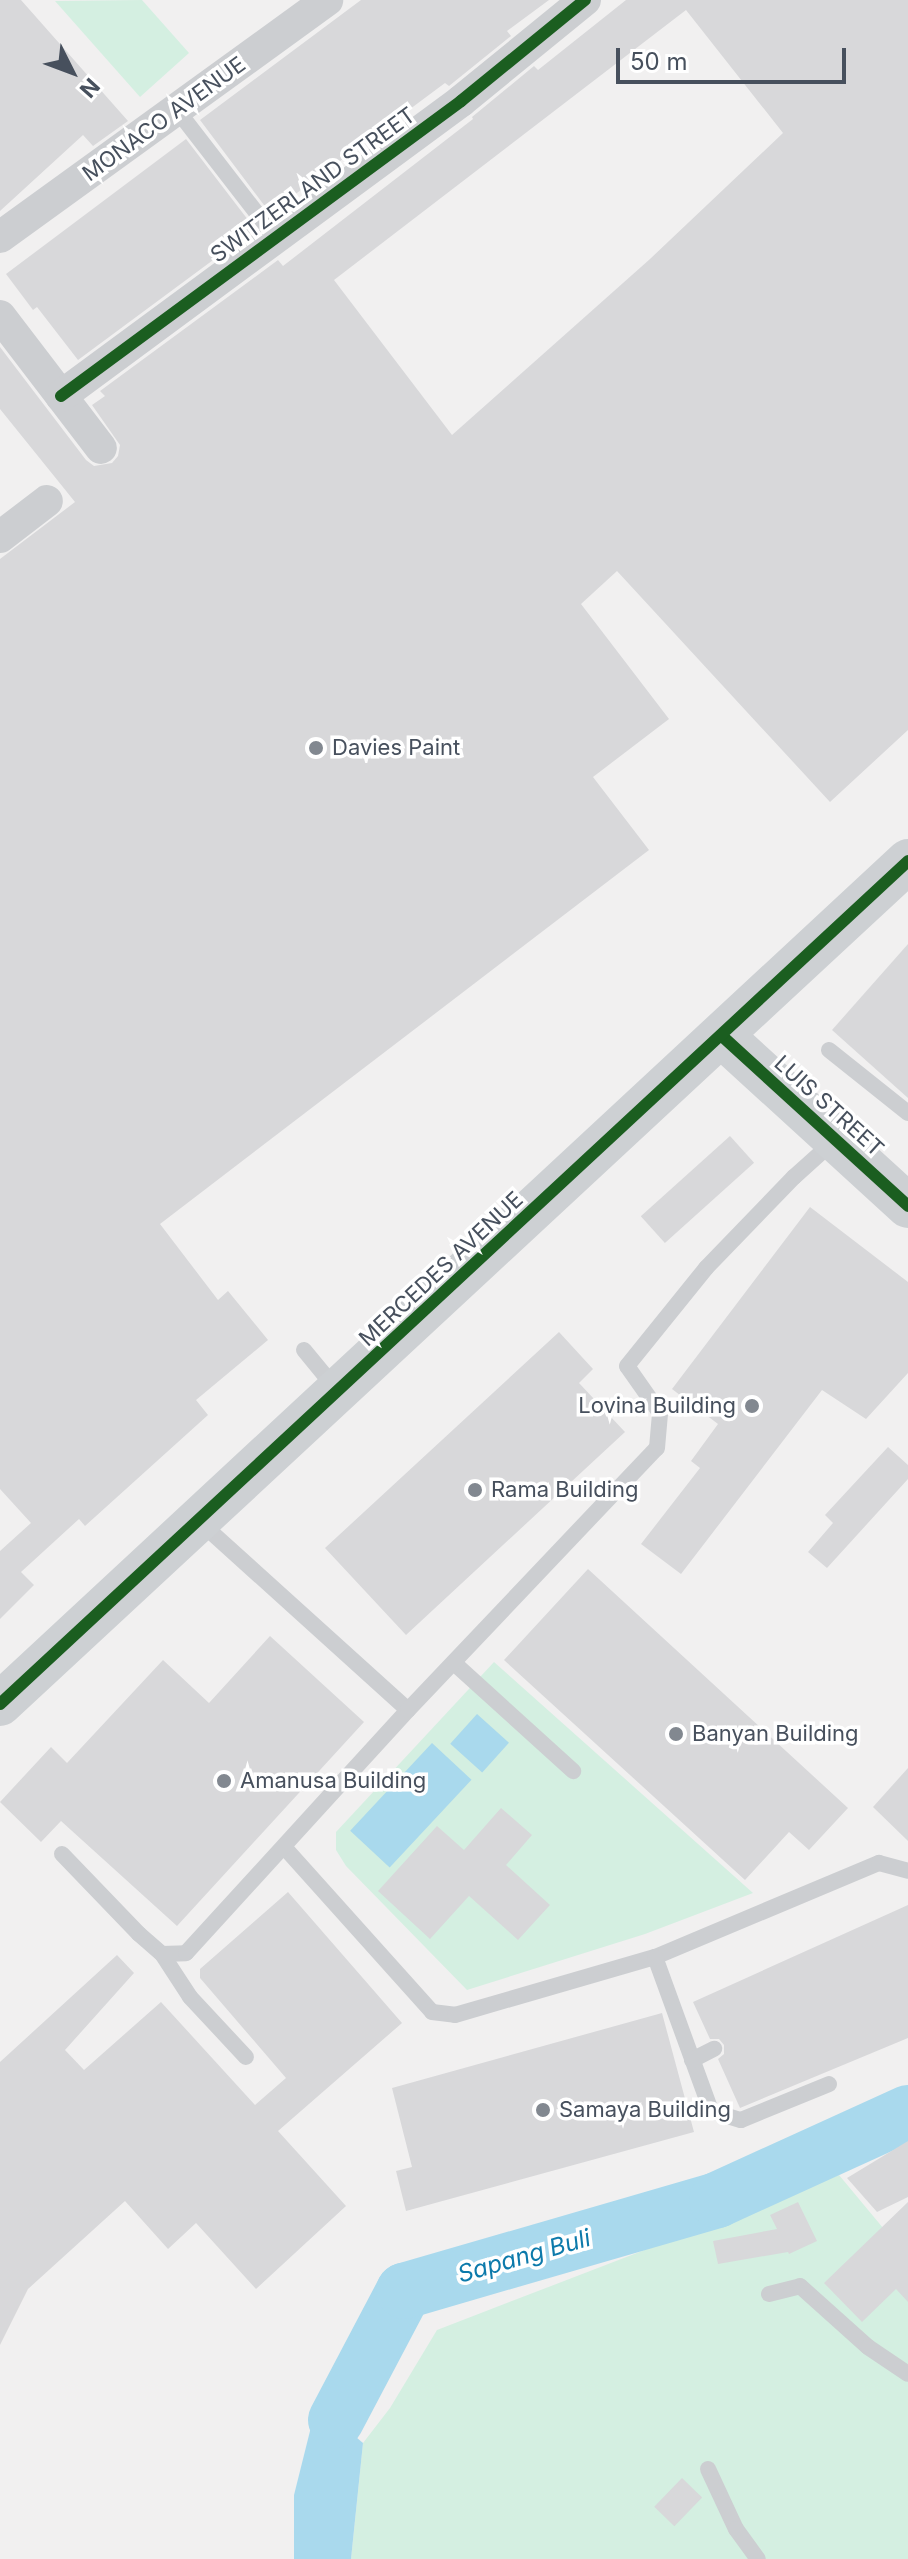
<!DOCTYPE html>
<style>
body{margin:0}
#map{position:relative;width:908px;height:2559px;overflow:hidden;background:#f1f0f0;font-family:Inter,sans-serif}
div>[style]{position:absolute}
.green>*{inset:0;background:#d4efe1}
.water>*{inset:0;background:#a9d9ed;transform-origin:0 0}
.river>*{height:56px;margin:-28px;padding:0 28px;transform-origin:28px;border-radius:28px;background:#a9d9ed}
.building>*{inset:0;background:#d8d8da;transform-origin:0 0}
.lane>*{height:16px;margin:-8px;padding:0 8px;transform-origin:8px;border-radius:8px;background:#ccced1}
.street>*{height:32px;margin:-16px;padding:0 16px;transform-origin:16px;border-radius:16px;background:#ccced1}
.secondary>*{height:44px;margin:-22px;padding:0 22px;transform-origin:22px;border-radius:22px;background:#cdd0d3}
.cycleway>*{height:12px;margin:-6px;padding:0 6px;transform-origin:6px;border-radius:6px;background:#1b5e20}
.dots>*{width:22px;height:22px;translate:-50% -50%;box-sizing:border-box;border:4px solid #fff;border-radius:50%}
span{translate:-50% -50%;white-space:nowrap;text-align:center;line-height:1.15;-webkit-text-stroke:7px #fff;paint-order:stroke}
.street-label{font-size:22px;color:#47505d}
.poi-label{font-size:22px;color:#47505d}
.left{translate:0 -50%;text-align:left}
.right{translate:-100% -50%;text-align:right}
.water-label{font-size:24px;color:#0c7aab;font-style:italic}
.north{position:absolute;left:32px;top:32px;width:80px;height:80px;-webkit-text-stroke:6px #fff;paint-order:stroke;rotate:132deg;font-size:22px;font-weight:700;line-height:32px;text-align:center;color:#47505d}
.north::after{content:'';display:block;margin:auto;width:28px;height:36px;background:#47505d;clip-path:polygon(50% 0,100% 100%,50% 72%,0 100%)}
.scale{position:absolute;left:616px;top:48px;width:230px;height:36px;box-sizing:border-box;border:4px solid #47505d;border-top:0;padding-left:10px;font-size:24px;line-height:28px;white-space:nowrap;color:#47505d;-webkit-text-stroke:6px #fff;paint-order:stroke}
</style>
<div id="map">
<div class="green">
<div style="clip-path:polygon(142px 0,189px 53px,140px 97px,55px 1px)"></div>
<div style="clip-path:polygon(494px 1662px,753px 1893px,645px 1934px,467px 1990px,346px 1866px,336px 1850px,336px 1832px)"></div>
<div style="clip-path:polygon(839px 2175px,908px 2258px,908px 2559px,351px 2559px,363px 2443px,390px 2408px,437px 2330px)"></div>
</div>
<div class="water">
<div style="left:477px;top:1714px;width:43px;height:40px;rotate:42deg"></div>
<div style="left:432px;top:1743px;width:54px;height:120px;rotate:43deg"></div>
<div style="clip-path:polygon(315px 2411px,336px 2420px,363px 2443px,351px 2559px,294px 2559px,294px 2495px)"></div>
</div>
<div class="river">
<div style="left:336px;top:2420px;width:146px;rotate:-62.2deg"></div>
<div style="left:404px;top:2291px;width:326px;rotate:-16.2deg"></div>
<div style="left:717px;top:2200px;width:210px;rotate:-24.5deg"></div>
</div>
<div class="building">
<div style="clip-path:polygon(0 0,21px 0,128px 121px,93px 146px,83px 135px,0 211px)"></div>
<div style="clip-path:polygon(361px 0,549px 0,507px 31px,511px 36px,449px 86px,445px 83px,270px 213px,200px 120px)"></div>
<div style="clip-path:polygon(evenodd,626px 0,908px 0,908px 730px,830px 802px,617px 571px,581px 604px,669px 719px,593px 777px,649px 850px,160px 1224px,218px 1300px,228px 1291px,268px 1340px,196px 1400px,208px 1415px,85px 1526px,79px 1519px,21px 1572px,34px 1585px,0 1619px,0 1551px,31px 1523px,0 1489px,0 559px,75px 502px,0 409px,0 347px,86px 460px,94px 466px,112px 463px,118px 456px,120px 445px,92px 405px,105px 396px,100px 391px,278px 260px,283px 266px,473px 119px,472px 117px,534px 66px,538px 70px,626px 0,686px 10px,783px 133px,650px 259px,452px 435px,334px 280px,686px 10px)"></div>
<div style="clip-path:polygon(186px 139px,255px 229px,78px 360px,37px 307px,33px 310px,6px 274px)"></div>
<div style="clip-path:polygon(908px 944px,908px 1098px,832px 1030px)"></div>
<div style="left:730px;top:1136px;width:36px;height:120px;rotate:48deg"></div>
<div style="clip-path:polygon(810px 1207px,908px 1282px,908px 1373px,866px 1419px,822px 1390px,681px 1574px,641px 1544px,700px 1468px,691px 1461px,718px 1424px,672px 1389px)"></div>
<div style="clip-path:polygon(559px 1332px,593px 1369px,579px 1383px,625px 1432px,406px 1635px,325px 1548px)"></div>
<div style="clip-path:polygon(888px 1447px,908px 1465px,908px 1479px,827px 1568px,808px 1552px,833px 1523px,825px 1515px)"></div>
<div style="clip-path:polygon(588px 1569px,848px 1808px,809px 1850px,789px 1832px,745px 1880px,504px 1660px)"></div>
<div style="clip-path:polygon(270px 1636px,364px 1722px,177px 1926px,61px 1821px,41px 1842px,0 1802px,51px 1747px,67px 1763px,163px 1660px,209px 1703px)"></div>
<div style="clip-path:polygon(908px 1768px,908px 1841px,873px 1807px)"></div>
<div style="clip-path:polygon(501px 1808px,532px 1835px,506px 1865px,550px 1905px,518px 1940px,469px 1896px,430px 1939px,378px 1891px,437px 1826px,464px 1850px)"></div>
<div style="clip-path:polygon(288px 1892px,402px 2023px,278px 2131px,346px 2206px,256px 2289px,196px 2223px,168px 2249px,125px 2201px,28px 2289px,0 2345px,0 2062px,117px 1955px,134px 1973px,65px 2050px,84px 2070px,161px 2002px,255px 2105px,286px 2078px,200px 1978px,200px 1969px)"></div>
<div style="clip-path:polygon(908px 1905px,908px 2038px,740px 2108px,718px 2059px,724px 2054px,724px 2045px,719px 2039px,710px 2039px,693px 2002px)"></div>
<div style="clip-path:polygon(662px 2013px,694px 2132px,406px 2211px,396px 2171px,412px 2167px,392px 2088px)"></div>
<div style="clip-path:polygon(908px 2141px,908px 2197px,877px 2212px,847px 2178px)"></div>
<div style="clip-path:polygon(798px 2202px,817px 2241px,789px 2254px,788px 2252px,718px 2264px,713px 2241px,777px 2229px,770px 2215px)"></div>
<div style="clip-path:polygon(908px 2202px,908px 2302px,896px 2289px,862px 2322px,824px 2283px)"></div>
<div style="left:682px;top:2478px;width:28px;height:40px;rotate:44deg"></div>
</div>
<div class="lane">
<div style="left:177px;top:110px;width:160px;rotate:52.3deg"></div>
<div style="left:829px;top:1050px;width:101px;rotate:38.6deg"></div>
<div style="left:304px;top:1350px;width:50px;rotate:50.6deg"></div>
<div style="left:200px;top:1522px;width:280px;rotate:42.1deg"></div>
<div style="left:454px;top:1663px;width:161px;rotate:42.2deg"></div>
<div style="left:285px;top:1848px;width:220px;rotate:48.1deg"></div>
<div style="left:432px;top:2012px;width:23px;rotate:7deg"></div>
<div style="left:455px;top:2015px;width:208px;rotate:-16.2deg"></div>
<div style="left:655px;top:1957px;width:243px;rotate:-22.8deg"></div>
<div style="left:879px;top:1863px;width:30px;rotate:15deg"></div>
<div style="left:62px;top:1854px;width:111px;rotate:46.1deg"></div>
<div style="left:139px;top:1934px;width:30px;rotate:41deg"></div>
<div style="left:162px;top:1954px;width:24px;rotate:-2deg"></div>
<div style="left:186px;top:1953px;width:329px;rotate:-47.6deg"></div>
<div style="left:408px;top:1710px;width:361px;rotate:-46.5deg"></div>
<div style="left:657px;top:1448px;width:35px;rotate:-85deg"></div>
<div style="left:660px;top:1413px;width:57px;rotate:-125.1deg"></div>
<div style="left:627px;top:1366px;width:126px;rotate:-51.1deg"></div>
<div style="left:706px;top:1268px;width:127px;rotate:-46deg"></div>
<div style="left:794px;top:1177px;width:54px;rotate:-42deg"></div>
<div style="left:162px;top:1954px;width:51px;rotate:56.9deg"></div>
<div style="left:190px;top:1997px;width:82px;rotate:47deg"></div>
<div style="left:655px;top:1957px;width:164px;rotate:70deg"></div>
<div style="left:711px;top:2111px;width:31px;rotate:17deg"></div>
<div style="left:741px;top:2120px;width:95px;rotate:-22.2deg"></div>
<div style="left:692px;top:2060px;width:25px;rotate:-27deg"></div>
<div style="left:769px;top:2294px;width:32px;rotate:-14deg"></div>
<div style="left:800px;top:2286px;width:91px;rotate:41.9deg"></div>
<div style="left:868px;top:2347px;width:48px;rotate:34deg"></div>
<div style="left:708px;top:2469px;width:66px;rotate:65deg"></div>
<div style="left:736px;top:2529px;width:37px;rotate:54deg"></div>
</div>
<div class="street">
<div style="left:0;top:237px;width:404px;rotate:-35.9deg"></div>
<div style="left:0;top:316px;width:166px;rotate:52.6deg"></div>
<div style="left:61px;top:396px;width:497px;rotate:-36.4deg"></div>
<div style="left:461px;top:101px;width:160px;rotate:-39.2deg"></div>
<div style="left:0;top:537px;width:59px;rotate:-37.5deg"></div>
</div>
<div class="secondary">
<div style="left:722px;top:1036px;width:252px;rotate:42.4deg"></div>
<div style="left:0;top:1704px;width:1239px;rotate:-42.87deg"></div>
</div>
<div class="cycleway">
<div style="left:61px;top:396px;width:497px;rotate:-36.4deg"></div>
<div style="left:461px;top:101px;width:160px;rotate:-39.2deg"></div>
<div style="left:722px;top:1036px;width:252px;rotate:42.4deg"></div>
<div style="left:0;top:1704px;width:1239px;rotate:-42.87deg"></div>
</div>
<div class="dots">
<div style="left:316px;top:748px;background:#828890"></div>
<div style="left:752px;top:1406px;background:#828890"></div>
<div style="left:475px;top:1490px;background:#828890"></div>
<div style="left:676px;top:1734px;background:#828890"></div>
<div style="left:224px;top:1781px;background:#828890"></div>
<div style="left:543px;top:2110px;background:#828890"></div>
</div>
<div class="street-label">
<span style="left:164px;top:119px;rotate:-36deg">MONACO AVENUE</span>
<span style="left:313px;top:185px;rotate:-36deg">SWITZERLAND STREET</span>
<span style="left:829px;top:1106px;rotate:42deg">LUIS STREET</span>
<span style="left:441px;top:1269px;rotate:-43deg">MERCEDES AVENUE</span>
</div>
<div class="poi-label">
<span class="left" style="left:332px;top:748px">Davies Paint</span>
<span class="right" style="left:736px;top:1406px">Lovina Building</span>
<span class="left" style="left:491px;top:1490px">Rama Building</span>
<span class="left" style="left:692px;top:1734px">Banyan Building</span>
<span class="left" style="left:240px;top:1781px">Amanusa Building</span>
<span class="left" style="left:559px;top:2110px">Samaya Building</span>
</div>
<div class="water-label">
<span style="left:524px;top:2256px;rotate:-16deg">Sapang Buli</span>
</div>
<div class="north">N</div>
<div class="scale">50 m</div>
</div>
